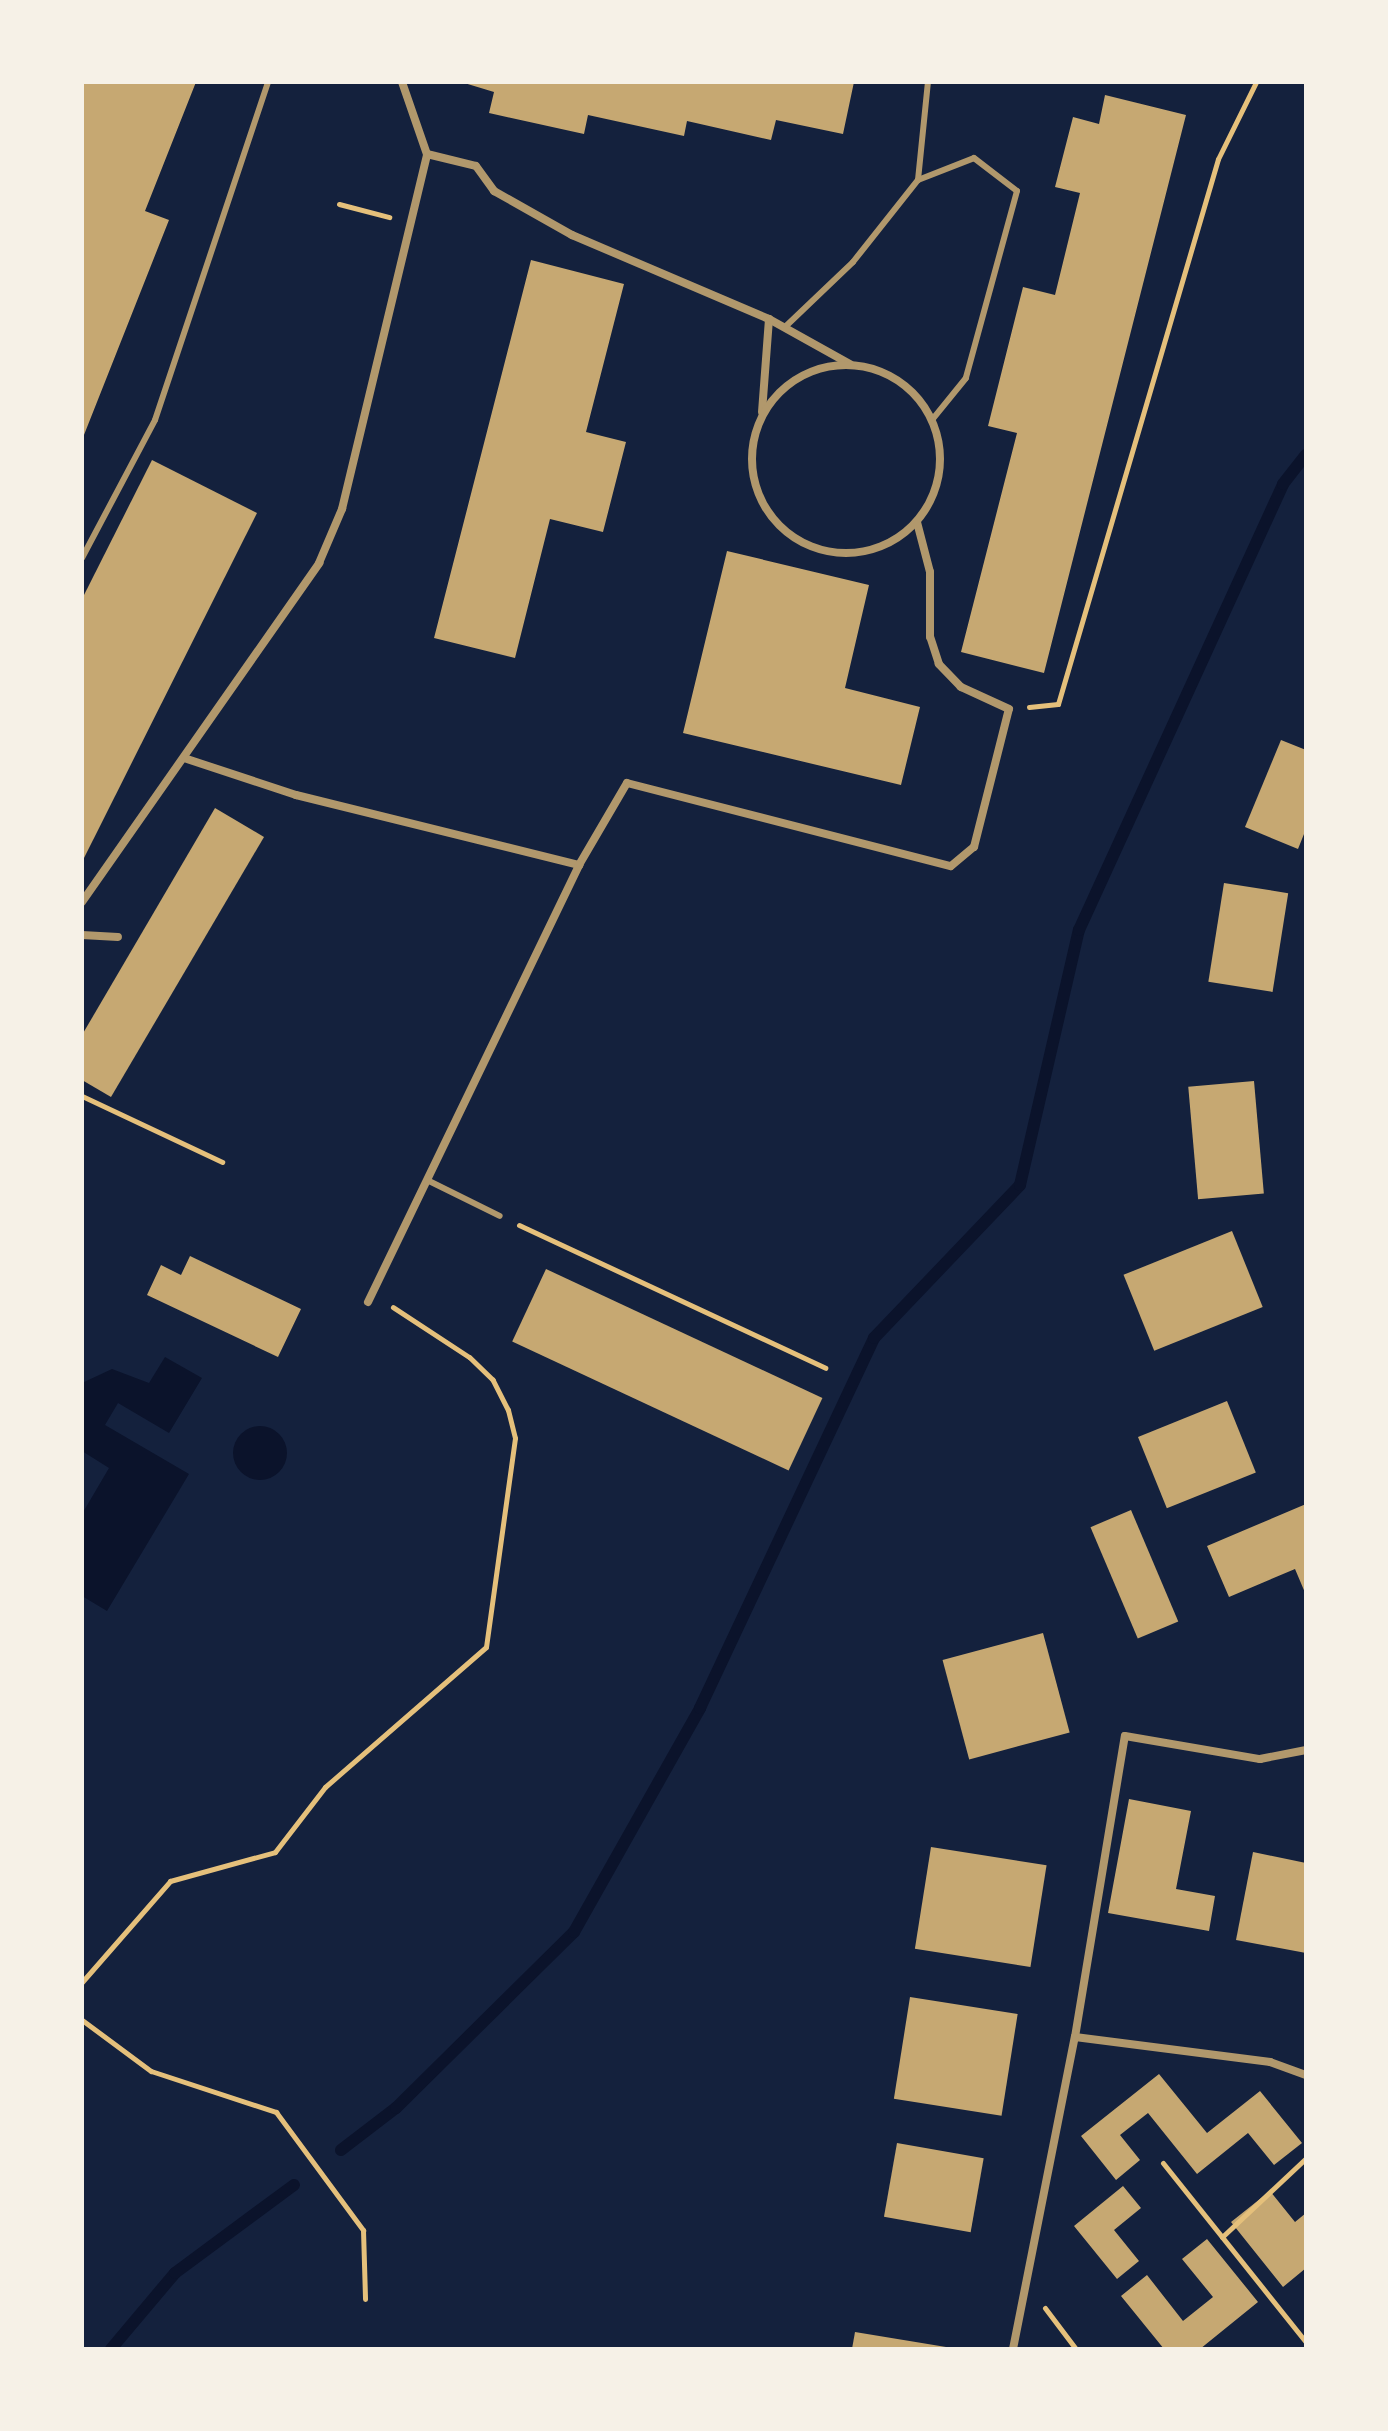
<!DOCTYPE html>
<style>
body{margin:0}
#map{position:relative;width:1388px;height:2431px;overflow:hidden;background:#14213d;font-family:Lato,sans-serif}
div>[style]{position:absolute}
.water>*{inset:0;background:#0b132b}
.round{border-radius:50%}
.stream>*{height:12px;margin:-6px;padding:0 6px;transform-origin:6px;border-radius:6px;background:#0b132b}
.building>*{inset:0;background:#c6a872;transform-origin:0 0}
.path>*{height:5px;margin:-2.5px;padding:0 2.5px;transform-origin:2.5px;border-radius:2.5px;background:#e5c07b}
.service>*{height:6px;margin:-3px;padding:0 3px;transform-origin:3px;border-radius:3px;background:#b1986c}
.minor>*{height:8px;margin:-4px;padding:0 4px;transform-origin:4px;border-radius:4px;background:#b1986c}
.minor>.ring{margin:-4px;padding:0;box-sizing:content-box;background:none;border:8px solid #b1986c;border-radius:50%}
span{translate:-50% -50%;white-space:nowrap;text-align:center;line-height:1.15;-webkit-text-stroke:6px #f6f1e7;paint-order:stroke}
.frame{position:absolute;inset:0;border:84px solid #f6f1e7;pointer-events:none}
</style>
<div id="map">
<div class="water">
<div style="clip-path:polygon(165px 1357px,202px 1378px,169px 1433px,118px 1403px,105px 1425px,189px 1474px,107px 1611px,82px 1596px,82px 1514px,109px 1468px,82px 1451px,82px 1383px,112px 1369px,149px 1383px)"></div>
<div class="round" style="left:233px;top:1426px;width:54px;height:54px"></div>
</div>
<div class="stream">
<div style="left:341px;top:2150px;width:69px;rotate:-37.4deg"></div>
<div style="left:396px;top:2108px;width:250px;rotate:-44.7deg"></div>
<div style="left:574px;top:1932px;width:257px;rotate:-60.6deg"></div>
<div style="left:700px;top:1708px;width:409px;rotate:-64.8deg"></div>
<div style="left:874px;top:1338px;width:211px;rotate:-46.3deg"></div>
<div style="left:1020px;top:1185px;width:262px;rotate:-77deg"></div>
<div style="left:1079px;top:930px;width:490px;rotate:-65.4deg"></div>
<div style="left:1283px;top:484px;width:37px;rotate:-52deg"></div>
<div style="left:111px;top:2349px;width:99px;rotate:-49.9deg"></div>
<div style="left:175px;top:2273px;width:148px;rotate:-36.5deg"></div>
</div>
<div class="building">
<div style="clip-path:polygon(82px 82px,196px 82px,145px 211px,169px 220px,82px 440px)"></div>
<div style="clip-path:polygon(461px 82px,854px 82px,843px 134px,776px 120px,771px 140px,687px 121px,684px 136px,588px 115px,584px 134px,489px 113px,494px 92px)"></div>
<div style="clip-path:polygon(1105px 95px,1186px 115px,1044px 673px,961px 652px,1017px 433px,988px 426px,1023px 287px,1055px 295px,1080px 193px,1055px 187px,1073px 117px,1099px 124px)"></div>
<div style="clip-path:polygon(531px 260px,624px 284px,586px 432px,626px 442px,603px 532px,550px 519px,515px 658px,434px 638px)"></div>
<div style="clip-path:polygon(152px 460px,257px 513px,82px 862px,82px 599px)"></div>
<div style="clip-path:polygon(727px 551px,869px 585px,845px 688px,920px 707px,901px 785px,683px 733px)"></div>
<div style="clip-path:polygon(1281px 740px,1306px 750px,1306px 829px,1298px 849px,1245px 827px)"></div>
<div style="clip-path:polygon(215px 808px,264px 837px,111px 1097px,82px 1080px,82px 1035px)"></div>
<div style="left:1224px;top:883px;width:65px;height:100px;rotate:9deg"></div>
<div style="left:1254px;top:1081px;width:113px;height:66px;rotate:85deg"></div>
<div style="left:1232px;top:1231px;width:82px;height:117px;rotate:68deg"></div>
<div style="clip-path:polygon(190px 1256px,301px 1309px,278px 1357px,147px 1295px,161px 1265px,181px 1275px)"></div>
<div style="left:546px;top:1269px;width:305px;height:80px;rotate:25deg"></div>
<div style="left:1227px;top:1401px;width:77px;height:96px;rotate:68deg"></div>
<div style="clip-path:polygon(1306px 1504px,1306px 1595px,1295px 1569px,1229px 1597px,1207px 1546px)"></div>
<div style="left:1131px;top:1510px;width:121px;height:44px;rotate:67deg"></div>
<div style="left:1043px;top:1633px;width:103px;height:104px;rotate:75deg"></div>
<div style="clip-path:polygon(1129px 1799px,1191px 1811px,1176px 1889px,1215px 1896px,1209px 1931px,1108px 1913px)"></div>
<div style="left:931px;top:1847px;width:117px;height:103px;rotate:9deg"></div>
<div style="clip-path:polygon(1253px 1852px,1306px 1863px,1306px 1953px,1236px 1940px)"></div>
<div style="left:910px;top:1997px;width:109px;height:103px;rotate:9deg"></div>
<div style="clip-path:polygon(1159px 2074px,1207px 2133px,1260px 2091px,1302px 2143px,1274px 2165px,1248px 2133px,1197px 2174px,1148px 2113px,1120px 2135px,1140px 2160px,1116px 2180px,1081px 2136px)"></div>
<div style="left:897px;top:2143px;width:88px;height:75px;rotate:10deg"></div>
<div style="clip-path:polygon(1123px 2186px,1141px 2208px,1114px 2230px,1139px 2261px,1117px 2279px,1074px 2226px)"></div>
<div style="clip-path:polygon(1270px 2191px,1295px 2222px,1306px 2213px,1306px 2268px,1283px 2287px,1231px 2222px)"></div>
<div style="clip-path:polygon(1207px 2239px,1258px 2302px,1200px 2349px,1164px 2349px,1121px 2296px,1147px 2275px,1183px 2321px,1213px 2297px,1182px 2259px)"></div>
<div style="clip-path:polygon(855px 2332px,946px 2347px,946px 2349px,852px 2349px)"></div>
</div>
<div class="path">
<div style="left:339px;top:204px;width:52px;rotate:14.6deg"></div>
<div style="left:1029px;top:707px;width:29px;rotate:-6deg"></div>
<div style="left:1058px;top:704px;width:568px;rotate:-73.64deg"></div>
<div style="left:1218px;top:159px;width:86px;rotate:-63.7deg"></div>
<div style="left:82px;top:1096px;width:155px;rotate:25.2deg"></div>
<div style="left:519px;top:1225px;width:338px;rotate:25deg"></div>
<div style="left:82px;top:1982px;width:134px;rotate:-48.9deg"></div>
<div style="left:170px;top:1881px;width:109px;rotate:-15.4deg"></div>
<div style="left:275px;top:1852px;width:82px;rotate:-52.4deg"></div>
<div style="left:325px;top:1787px;width:213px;rotate:-41deg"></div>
<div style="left:486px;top:1647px;width:211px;rotate:-82.1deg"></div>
<div style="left:515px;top:1438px;width:29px;rotate:-104deg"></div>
<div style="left:508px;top:1410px;width:34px;rotate:-117deg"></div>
<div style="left:493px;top:1380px;width:33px;rotate:-136deg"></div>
<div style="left:469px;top:1357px;width:91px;rotate:-146.7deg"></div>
<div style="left:82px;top:2020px;width:86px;rotate:36.5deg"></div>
<div style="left:151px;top:2071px;width:132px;rotate:18.2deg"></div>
<div style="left:276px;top:2112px;width:147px;rotate:53.6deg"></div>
<div style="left:363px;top:2230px;width:69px;rotate:88.3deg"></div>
<div style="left:1163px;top:2163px;width:229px;rotate:51.4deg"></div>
<div style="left:1222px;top:2237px;width:115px;rotate:-43.2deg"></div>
<div style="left:1045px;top:2308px;width:51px;rotate:52.9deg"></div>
</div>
<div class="service">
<div style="left:918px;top:180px;width:99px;rotate:-84.2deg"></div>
<div style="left:785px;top:327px;width:94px;rotate:-43.7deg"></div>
<div style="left:853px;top:262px;width:105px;rotate:-51.6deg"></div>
<div style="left:918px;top:180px;width:60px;rotate:-21.4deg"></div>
<div style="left:974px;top:158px;width:54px;rotate:37.5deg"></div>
<div style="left:1017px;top:191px;width:194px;rotate:105.3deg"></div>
<div style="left:966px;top:378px;width:54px;rotate:129deg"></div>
<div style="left:82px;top:558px;width:156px;rotate:-62.1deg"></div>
<div style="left:155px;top:420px;width:356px;rotate:-71.5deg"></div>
<div style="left:427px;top:1180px;width:81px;rotate:26.3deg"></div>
</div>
<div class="minor">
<div style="left:402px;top:82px;width:76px;rotate:70.9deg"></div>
<div style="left:427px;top:154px;width:50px;rotate:13.8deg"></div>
<div style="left:476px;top:166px;width:31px;rotate:54deg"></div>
<div style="left:494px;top:191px;width:90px;rotate:29.4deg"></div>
<div style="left:572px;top:235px;width:214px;rotate:23.1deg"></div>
<div style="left:769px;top:319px;width:93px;rotate:94.3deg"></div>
<div style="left:769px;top:319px;width:93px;rotate:29.1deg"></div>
<div class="ring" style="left:752px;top:365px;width:180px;height:180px"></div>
<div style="left:184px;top:758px;width:118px;rotate:18.3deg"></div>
<div style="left:296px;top:795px;width:292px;rotate:13.9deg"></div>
<div style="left:579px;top:865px;width:95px;rotate:-59.7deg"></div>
<div style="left:627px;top:783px;width:334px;rotate:14.4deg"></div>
<div style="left:951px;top:866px;width:30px;rotate:-40deg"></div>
<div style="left:974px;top:847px;width:142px;rotate:-75.8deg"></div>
<div style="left:1009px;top:709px;width:53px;rotate:-155.4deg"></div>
<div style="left:961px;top:687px;width:32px;rotate:-134deg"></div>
<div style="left:939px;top:664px;width:28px;rotate:-108deg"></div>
<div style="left:930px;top:637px;width:65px;rotate:-90deg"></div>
<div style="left:930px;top:572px;width:52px;rotate:-104.6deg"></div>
<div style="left:82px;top:902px;width:414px;rotate:-55deg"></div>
<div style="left:319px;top:563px;width:59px;rotate:-66.9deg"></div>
<div style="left:342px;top:509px;width:365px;rotate:-76.5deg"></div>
<div style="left:82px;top:935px;width:36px;rotate:3deg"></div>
<div style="left:368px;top:1302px;width:485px;rotate:-64.2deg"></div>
<div style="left:1075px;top:2037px;width:197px;rotate:7.3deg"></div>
<div style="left:1270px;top:2062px;width:38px;rotate:20deg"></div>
<div style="left:1013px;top:2349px;width:318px;rotate:-78.8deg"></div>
<div style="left:1075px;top:2037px;width:305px;rotate:-80.6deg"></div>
<div style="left:1125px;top:1736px;width:137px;rotate:9.7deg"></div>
<div style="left:1260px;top:1759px;width:47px;rotate:-11.1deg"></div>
</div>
<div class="frame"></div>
</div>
